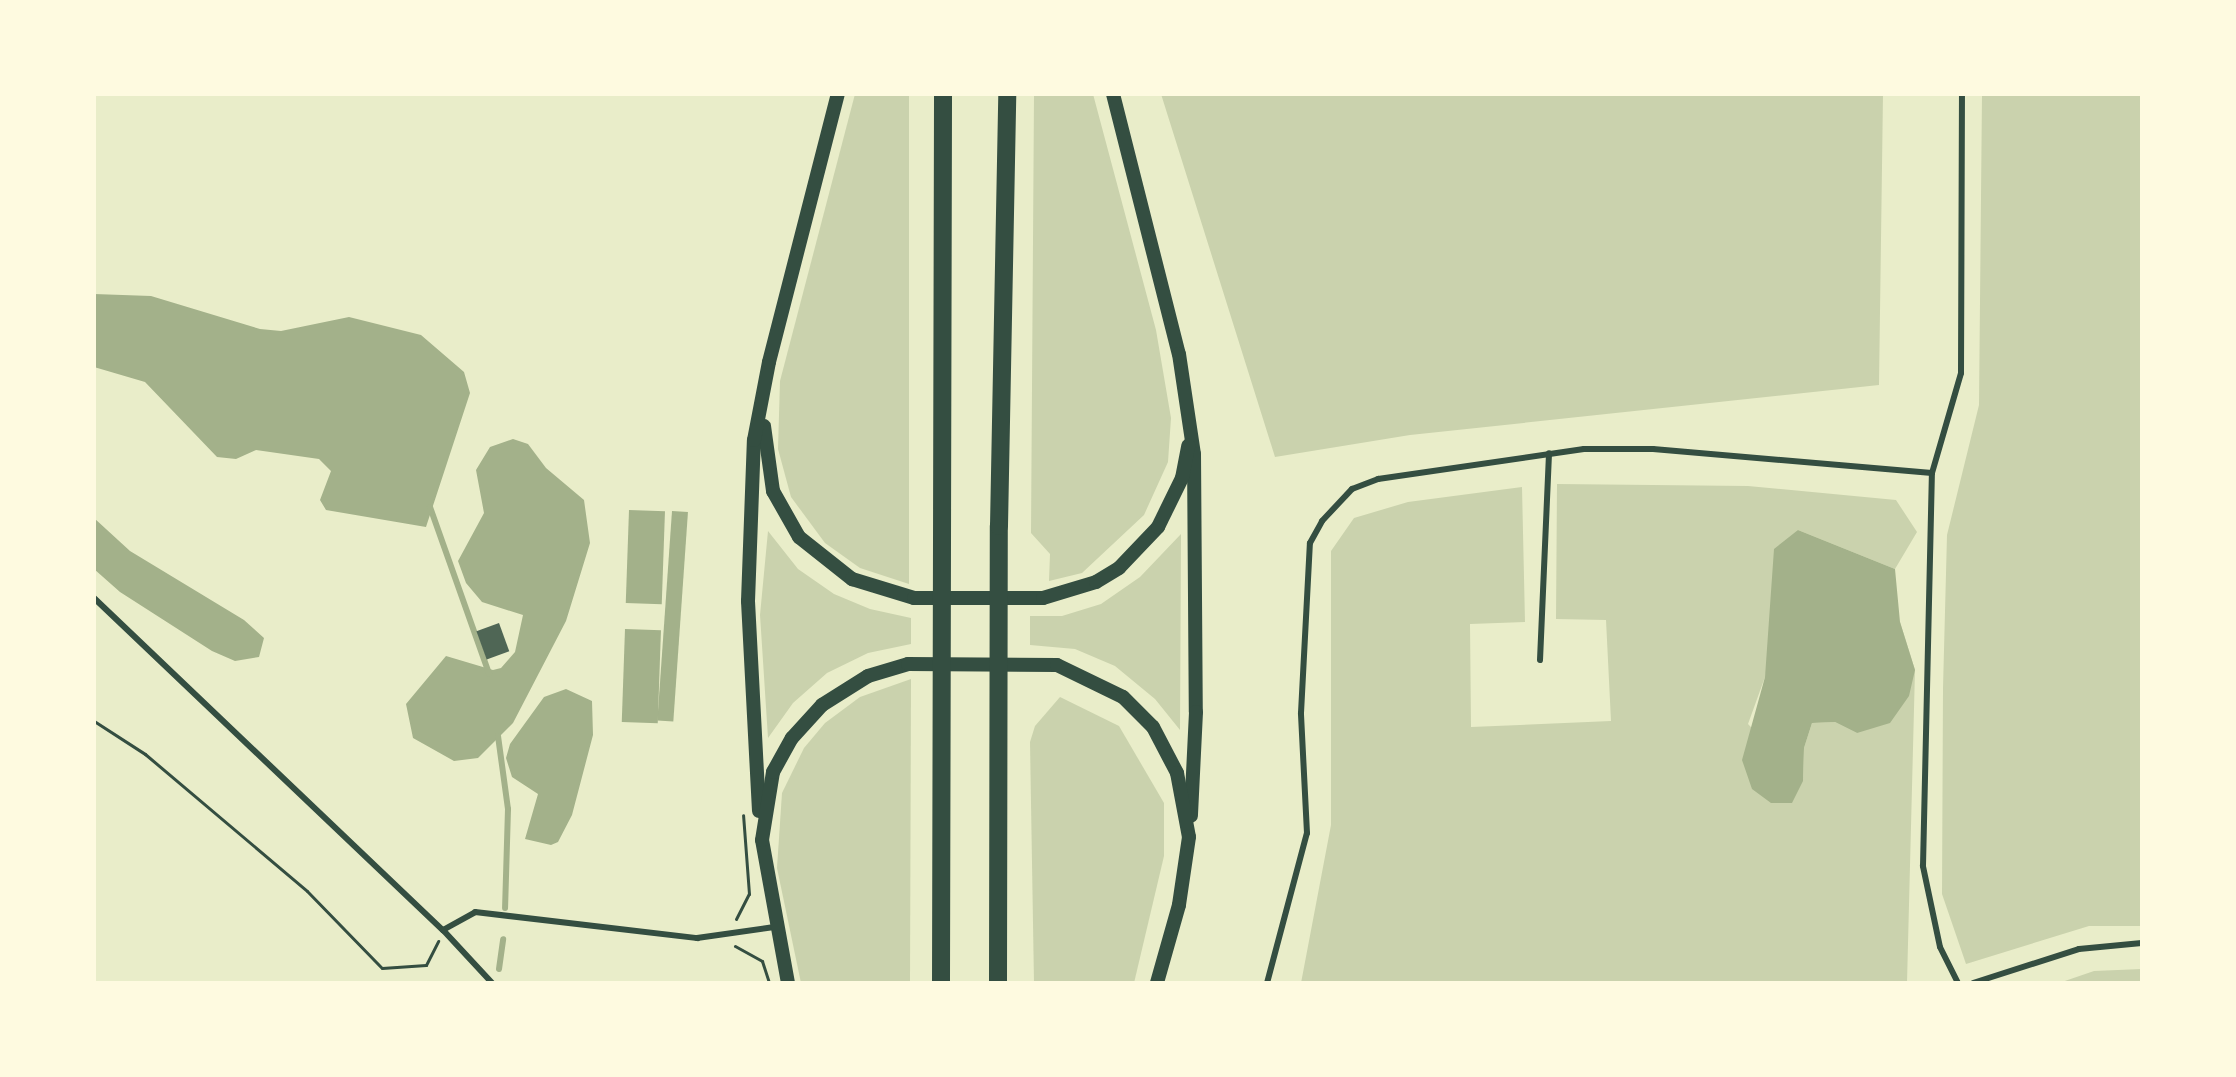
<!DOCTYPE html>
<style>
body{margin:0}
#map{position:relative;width:2236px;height:1077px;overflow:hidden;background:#e9edc9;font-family:Arial,sans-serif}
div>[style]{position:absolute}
.green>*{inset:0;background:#cad2ad}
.water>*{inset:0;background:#a3b18a;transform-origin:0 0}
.stream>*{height:6px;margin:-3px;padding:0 3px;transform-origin:3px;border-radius:3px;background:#a3b18a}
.building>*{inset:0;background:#4f6655;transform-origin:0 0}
.path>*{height:3px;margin:-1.5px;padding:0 1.5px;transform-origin:1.5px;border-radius:1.5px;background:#344e41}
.service>*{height:6px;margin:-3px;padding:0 3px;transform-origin:3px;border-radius:3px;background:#344e41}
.tertiary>*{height:14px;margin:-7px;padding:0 7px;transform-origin:7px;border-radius:7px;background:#344e41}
.trunk>*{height:18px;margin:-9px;padding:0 9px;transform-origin:9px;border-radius:9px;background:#344e41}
span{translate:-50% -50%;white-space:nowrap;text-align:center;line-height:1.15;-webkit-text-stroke:7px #fefae0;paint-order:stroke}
.frame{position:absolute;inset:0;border:96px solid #fefae0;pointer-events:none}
</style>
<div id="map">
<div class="green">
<div style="clip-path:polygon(855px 94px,909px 94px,909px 584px,860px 568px,825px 543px,791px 497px,778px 449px,780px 381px)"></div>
<div style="clip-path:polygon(1034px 94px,1093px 94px,1156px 330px,1171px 418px,1168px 462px,1144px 515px,1082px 573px,1049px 581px,1050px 554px,1031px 533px)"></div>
<div style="clip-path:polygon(1161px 94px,1883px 94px,1879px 385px,1410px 435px,1275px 457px)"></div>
<div style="clip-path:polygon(1982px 94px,2142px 94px,2142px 926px,2089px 926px,1966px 964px,1942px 894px,1943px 688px,1947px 535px,1979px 405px)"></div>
<div style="clip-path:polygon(1557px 484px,1748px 486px,1896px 500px,1917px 532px,1895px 569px,1798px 530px,1765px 677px,1748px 724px,1803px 781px,1804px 748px,1812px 723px,1835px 722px,1857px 733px,1900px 622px,1915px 670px,1907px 983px,1301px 983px,1331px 825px,1331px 551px,1354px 518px,1408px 502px,1522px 487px,1525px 622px,1470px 624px,1471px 727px,1611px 721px,1606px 620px,1556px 619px)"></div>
<div style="clip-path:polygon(768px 531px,798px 569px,834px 594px,870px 609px,911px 618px,911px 644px,868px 653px,827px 673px,793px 703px,768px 738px,760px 615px)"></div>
<div style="clip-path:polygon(1181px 534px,1180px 730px,1155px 699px,1115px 666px,1075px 649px,1030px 645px,1030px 616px,1062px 616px,1101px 604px,1140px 577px)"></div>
<div style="clip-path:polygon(911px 679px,910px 983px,801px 983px,777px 868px,782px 793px,804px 748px,825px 723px,860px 697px)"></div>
<div style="clip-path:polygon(1060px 697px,1119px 726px,1164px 803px,1164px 856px,1134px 983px,1034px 983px,1030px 742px,1035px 726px)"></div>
<div style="clip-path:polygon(2142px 969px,2142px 983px,2059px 983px,2094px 971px)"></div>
</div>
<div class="water">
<div style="clip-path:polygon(94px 294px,151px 296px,260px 329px,281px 331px,349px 317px,421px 335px,464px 372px,470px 393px,426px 527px,326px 510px,320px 500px,331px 471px,319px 459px,256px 450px,236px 459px,217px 457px,145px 382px,94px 367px)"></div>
<div style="clip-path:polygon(513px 439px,528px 444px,546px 468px,584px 500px,590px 543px,566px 621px,513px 723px,478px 758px,454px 761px,413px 738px,406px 704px,446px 656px,493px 670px,501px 668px,515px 652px,523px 615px,482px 602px,466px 583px,458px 561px,484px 513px,476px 470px,490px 447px)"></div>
<div style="left:629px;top:510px;width:36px;height:93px;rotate:2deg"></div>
<div style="left:672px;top:511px;width:16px;height:210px;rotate:4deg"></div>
<div style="clip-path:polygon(94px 518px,130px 551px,244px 620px,264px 638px,259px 657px,235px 661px,212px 651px,120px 592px,94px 569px)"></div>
<div style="clip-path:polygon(1798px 530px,1895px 569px,1900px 622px,1915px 670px,1909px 696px,1890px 723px,1857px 733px,1835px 722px,1812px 723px,1804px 748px,1803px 781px,1792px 803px,1771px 803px,1752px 789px,1742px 760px,1765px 677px,1774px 549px)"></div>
<div style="left:625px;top:629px;width:36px;height:93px;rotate:2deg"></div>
<div style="clip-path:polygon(566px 689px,592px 701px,593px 735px,572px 815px,558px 842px,551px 845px,525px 839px,538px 794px,512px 777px,506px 758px,510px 744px,544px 697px)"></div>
</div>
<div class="stream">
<div style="left:430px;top:507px;width:177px;rotate:70.5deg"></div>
<div style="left:498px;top:736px;width:74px;rotate:82.2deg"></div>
<div style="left:508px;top:809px;width:99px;rotate:91.7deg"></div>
<div style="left:499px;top:969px;width:30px;rotate:-82deg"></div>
</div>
<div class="building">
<div style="left:499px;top:623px;width:30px;height:24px;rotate:70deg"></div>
</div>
<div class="path">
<div style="left:94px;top:721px;width:61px;rotate:32.9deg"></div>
<div style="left:145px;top:754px;width:212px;rotate:40.2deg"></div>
<div style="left:307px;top:891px;width:107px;rotate:45.8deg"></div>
<div style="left:382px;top:968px;width:44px;rotate:-3.9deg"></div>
<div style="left:426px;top:965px;width:27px;rotate:-63deg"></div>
<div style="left:736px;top:919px;width:28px;rotate:-63deg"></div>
<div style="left:749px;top:894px;width:79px;rotate:-94.3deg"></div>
<div style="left:735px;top:946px;width:31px;rotate:29deg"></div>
<div style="left:762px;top:961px;width:23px;rotate:72deg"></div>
</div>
<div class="service">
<div style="left:94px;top:598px;width:482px;rotate:43.6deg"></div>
<div style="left:443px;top:930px;width:37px;rotate:-29deg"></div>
<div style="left:475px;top:912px;width:224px;rotate:6.7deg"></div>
<div style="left:697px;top:938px;width:78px;rotate:-8.1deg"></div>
<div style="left:1540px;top:660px;width:207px;rotate:-87.5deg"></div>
<div style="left:443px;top:930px;width:72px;rotate:47.2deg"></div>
<div style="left:1267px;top:983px;width:155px;rotate:-75.1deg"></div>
<div style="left:1307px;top:833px;width:120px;rotate:-92.9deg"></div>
<div style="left:1301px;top:713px;width:170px;rotate:-87deg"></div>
<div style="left:1310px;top:543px;width:25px;rotate:-61deg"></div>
<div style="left:1322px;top:521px;width:44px;rotate:-46.8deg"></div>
<div style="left:1352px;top:489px;width:28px;rotate:-21deg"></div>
<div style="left:1378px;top:479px;width:208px;rotate:-8.3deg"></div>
<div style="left:1584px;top:449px;width:69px"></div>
<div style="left:1653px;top:449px;width:280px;rotate:4.9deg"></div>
<div style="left:1958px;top:983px;width:40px;rotate:-116.6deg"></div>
<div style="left:1940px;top:947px;width:83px;rotate:-101.9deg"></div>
<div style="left:1923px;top:866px;width:393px;rotate:-88.7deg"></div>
<div style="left:1932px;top:473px;width:104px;rotate:-73.8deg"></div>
<div style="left:1961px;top:373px;width:279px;rotate:-89.8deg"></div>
<div style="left:1973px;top:983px;width:111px;rotate:-17.8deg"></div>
<div style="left:2079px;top:949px;width:63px;rotate:-5.4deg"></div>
</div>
<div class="tertiary">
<div style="left:1113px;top:94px;width:268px;rotate:75.8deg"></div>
<div style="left:1179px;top:354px;width:101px;rotate:81.5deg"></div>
<div style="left:1194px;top:454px;width:258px;rotate:89.6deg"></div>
<div style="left:1196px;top:712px;width:104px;rotate:92.8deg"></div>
<div style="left:764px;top:426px;width:66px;rotate:82.1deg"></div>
<div style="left:773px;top:491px;width:53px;rotate:60.5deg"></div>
<div style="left:799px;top:537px;width:68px;rotate:38.4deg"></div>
<div style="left:852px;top:579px;width:65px;rotate:17deg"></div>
<div style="left:914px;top:598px;width:129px"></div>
<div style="left:1043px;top:598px;width:55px;rotate:-16.8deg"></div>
<div style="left:1096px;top:582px;width:27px;rotate:-31deg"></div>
<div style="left:1119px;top:568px;width:57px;rotate:-46.4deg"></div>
<div style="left:1158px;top:527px;width:55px;rotate:-63.9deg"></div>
<div style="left:1182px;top:478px;width:33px;rotate:-79deg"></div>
<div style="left:759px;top:811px;width:210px;rotate:-93deg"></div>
<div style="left:748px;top:601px;width:161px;rotate:-87.9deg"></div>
<div style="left:754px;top:440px;width:79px;rotate:-79.1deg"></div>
<div style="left:769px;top:362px;width:277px;rotate:-75.6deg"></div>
<div style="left:788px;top:983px;width:145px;rotate:-100.3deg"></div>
<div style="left:762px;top:840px;width:69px;rotate:-80.8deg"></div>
<div style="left:773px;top:772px;width:39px;rotate:-61deg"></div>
<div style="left:792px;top:738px;width:45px;rotate:-47.7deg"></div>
<div style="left:822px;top:705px;width:54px;rotate:-32.2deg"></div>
<div style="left:868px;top:676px;width:42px;rotate:-16.7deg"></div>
<div style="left:908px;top:664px;width:149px;rotate:0.4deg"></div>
<div style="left:1057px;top:665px;width:73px;rotate:25.9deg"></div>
<div style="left:1123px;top:697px;width:42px;rotate:45deg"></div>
<div style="left:1153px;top:727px;width:52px;rotate:62.4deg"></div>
<div style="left:1177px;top:773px;width:65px;rotate:79.4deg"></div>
<div style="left:1189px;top:837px;width:69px;rotate:98.4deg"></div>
<div style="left:1179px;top:905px;width:81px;rotate:105.8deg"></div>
</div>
<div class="trunk">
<div style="left:941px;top:983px;width:889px;rotate:-89.87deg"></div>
<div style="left:998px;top:983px;width:457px;rotate:-89.9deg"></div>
<div style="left:999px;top:526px;width:432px;rotate:-88.9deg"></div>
</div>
<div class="frame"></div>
</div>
